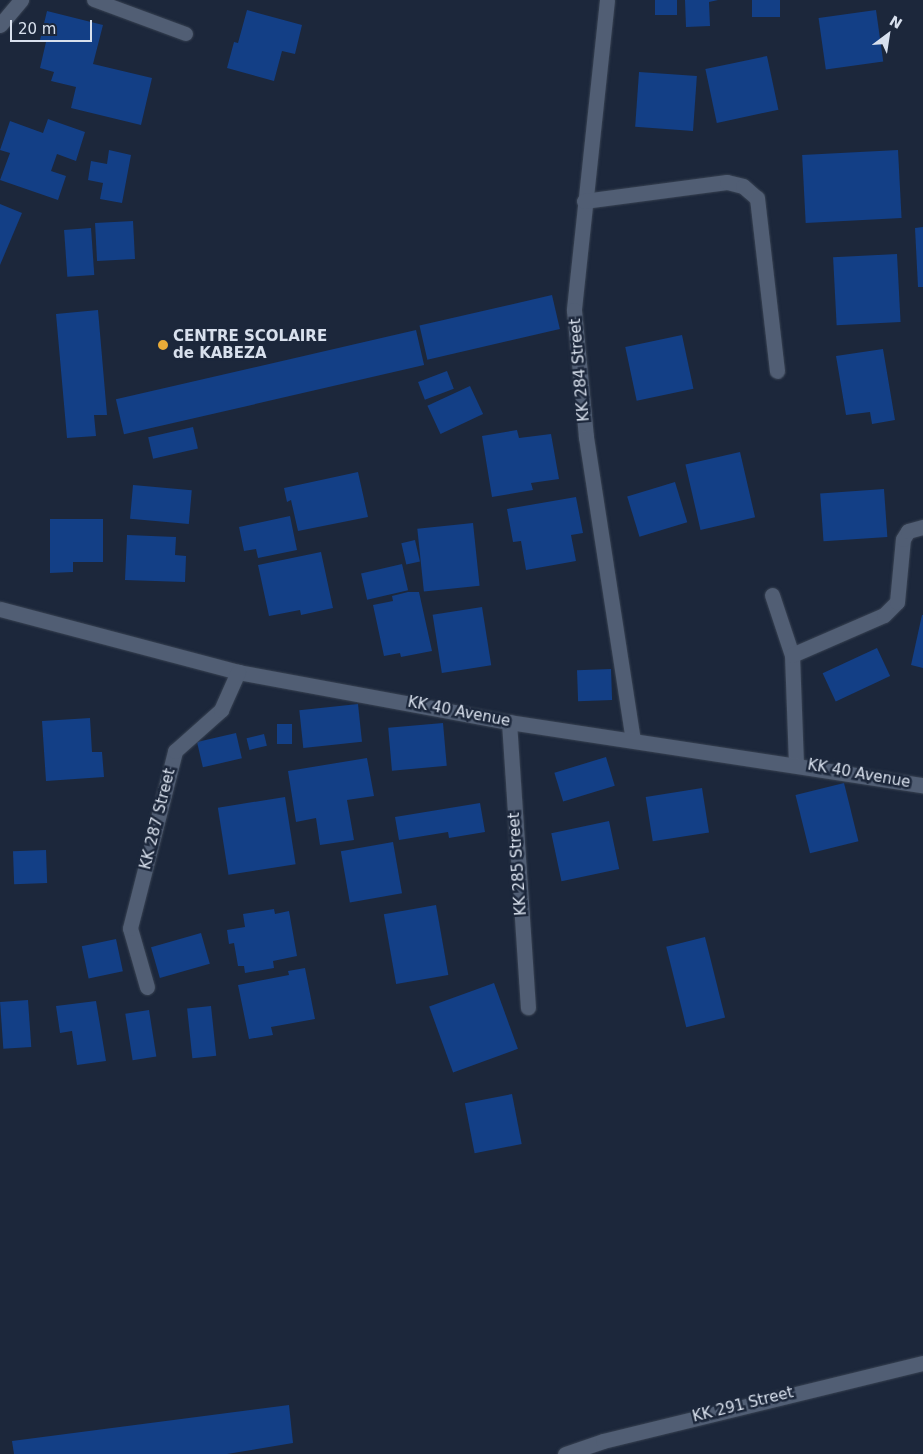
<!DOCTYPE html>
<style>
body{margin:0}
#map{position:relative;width:923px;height:1454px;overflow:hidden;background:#1c273b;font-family:"DejaVu Sans",sans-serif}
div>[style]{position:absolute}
.building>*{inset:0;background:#133f86;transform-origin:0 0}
.roads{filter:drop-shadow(0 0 1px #384252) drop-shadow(0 0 1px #384252)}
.lane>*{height:14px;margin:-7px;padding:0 7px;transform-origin:7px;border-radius:7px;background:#515e74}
.street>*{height:15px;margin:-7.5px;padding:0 7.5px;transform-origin:7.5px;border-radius:7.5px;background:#515e74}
.dots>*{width:14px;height:14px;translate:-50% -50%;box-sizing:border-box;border:2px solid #1c273b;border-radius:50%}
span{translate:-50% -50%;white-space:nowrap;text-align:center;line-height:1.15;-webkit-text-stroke:5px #1c273b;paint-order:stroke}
.poi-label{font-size:15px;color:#d8e0ed;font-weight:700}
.left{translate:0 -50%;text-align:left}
.street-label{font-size:15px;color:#d8e0ed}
.north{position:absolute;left:863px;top:10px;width:50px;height:50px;-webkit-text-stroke:4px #1c273b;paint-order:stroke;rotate:31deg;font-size:14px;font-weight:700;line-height:20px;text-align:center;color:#d8e0ed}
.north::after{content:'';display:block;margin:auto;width:18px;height:22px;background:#d8e0ed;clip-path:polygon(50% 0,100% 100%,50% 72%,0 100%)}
.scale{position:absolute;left:10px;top:20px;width:82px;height:22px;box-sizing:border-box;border:2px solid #d8e0ed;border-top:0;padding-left:6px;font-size:15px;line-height:18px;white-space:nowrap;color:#d8e0ed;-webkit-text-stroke:4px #1c273b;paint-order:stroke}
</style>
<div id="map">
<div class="building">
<div style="left:655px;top:0;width:22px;height:15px"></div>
<div style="clip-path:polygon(685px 0,718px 0,709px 2px,710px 26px,686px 27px)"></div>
<div style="left:752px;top:0;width:28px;height:17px"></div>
<div style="clip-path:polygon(247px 10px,302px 25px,295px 54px,282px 51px,274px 81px,227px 68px,234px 42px,238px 43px)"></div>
<div style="left:876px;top:10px;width:52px;height:58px;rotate:82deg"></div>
<div style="clip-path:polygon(47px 11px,103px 25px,93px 64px,152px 78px,141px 125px,71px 108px,76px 87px,51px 81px,54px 72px,40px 68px,46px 42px,40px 40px)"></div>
<div style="left:767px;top:56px;width:55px;height:63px;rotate:78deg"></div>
<div style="left:639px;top:72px;width:58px;height:55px;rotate:4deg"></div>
<div style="clip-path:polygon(48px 119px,85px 132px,76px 161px,57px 154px,51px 171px,66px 176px,58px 200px,0 180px,10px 153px,0 150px,10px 121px,43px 133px)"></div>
<div style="clip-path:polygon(109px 150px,131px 155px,122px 203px,100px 199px,103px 183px,88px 180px,91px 161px,107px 164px)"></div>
<div style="left:898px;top:150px;width:68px;height:96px;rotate:87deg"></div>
<div style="clip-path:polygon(0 204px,22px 213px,0 265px)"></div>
<div style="left:133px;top:221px;width:38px;height:38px;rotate:87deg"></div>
<div style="clip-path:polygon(923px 227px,923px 287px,918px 287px,915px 228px)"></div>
<div style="left:91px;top:228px;width:47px;height:27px;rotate:86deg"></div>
<div style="left:897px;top:254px;width:68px;height:64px;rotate:87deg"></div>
<div style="left:552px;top:295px;width:35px;height:136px;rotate:77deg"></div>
<div style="clip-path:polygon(98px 310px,107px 415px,94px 415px,96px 436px,67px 438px,56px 314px)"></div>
<div style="left:416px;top:330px;width:36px;height:308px;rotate:77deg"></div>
<div style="left:682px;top:335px;width:55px;height:58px;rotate:78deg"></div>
<div style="clip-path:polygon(883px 349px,895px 420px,872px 424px,870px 412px,846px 415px,836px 356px)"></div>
<div style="left:447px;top:371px;width:19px;height:31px;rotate:69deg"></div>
<div style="left:470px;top:386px;width:31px;height:47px;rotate:65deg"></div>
<div style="left:193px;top:427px;width:22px;height:46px;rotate:77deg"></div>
<div style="clip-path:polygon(517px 430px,519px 438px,551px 434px,559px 479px,531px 483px,533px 490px,492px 497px,482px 436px)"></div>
<div style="left:740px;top:452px;width:67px;height:56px;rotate:77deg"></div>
<div style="clip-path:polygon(358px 472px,368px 517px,298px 531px,291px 500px,287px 502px,284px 488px)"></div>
<div style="left:675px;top:482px;width:42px;height:50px;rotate:73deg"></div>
<div style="left:133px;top:485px;width:59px;height:34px;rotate:5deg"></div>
<div style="left:884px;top:489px;width:48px;height:64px;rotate:86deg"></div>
<div style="clip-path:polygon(576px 497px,583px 533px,571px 535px,576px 561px,526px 570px,521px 541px,513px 542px,507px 509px)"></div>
<div style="clip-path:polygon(290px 516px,297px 550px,258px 558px,256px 549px,244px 551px,239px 527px)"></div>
<div style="clip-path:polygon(50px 519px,103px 519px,103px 562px,73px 562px,73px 572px,50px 573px)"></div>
<div style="left:473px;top:523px;width:63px;height:56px;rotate:84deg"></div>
<div style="clip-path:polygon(127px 535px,176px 537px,175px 555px,186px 556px,185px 582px,125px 580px)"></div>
<div style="left:415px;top:540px;width:22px;height:14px;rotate:77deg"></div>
<div style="clip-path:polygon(321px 552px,333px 608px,301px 615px,300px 610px,269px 616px,258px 565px)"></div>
<div style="left:402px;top:564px;width:27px;height:42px;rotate:77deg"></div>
<div style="clip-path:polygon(408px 592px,419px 592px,432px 651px,401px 657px,400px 653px,384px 656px,373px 605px,393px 601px,392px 596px)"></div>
<div style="left:482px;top:607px;width:59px;height:50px;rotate:81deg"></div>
<div style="clip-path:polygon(922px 615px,923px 615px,923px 668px,911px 665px)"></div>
<div style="left:877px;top:648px;width:31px;height:60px;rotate:65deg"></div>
<div style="left:611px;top:669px;width:31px;height:34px;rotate:88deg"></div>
<div style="left:358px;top:704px;width:38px;height:59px;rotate:84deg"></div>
<div style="clip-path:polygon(90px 718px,92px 752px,102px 752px,104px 777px,46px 781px,42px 721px)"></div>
<div style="left:443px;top:723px;width:43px;height:55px;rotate:85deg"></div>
<div style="left:277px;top:724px;width:15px;height:20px"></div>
<div style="left:236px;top:733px;width:26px;height:40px;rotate:77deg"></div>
<div style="left:264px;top:734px;width:12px;height:18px;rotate:76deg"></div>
<div style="left:606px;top:757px;width:30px;height:54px;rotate:73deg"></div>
<div style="clip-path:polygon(367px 758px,374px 796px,347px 800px,354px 840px,320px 845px,316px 818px,296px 822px,288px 771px)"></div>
<div style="left:844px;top:783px;width:60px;height:50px;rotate:76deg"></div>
<div style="left:702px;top:788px;width:45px;height:57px;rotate:81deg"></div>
<div style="left:285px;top:797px;width:68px;height:68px;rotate:81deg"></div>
<div style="clip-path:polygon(480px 803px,485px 832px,449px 838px,448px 832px,399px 840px,395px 817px)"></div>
<div style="left:609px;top:821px;width:49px;height:59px;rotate:78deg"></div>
<div style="left:393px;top:842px;width:52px;height:53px;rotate:80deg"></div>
<div style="left:46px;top:850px;width:33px;height:33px;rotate:88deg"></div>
<div style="left:436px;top:905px;width:71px;height:53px;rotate:80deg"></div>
<div style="clip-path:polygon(274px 909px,275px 914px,289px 911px,297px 956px,273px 961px,274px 968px,245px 973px,244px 966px,238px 966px,234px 943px,229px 944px,227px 930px,245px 927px,243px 914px)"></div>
<div style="left:201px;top:933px;width:32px;height:52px;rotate:74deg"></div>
<div style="left:705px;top:937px;width:83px;height:40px;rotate:76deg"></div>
<div style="left:116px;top:939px;width:33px;height:35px;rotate:78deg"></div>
<div style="clip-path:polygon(305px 968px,315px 1019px,271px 1027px,273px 1035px,249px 1039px,238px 985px,289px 975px,288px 971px)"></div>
<div style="left:494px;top:983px;width:70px;height:69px;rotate:70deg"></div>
<div style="left:28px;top:1000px;width:47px;height:28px;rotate:86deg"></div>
<div style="clip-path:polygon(96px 1001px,106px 1061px,77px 1065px,72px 1031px,60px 1033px,56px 1006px)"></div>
<div style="left:211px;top:1006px;width:50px;height:24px;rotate:84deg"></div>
<div style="left:149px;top:1010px;width:47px;height:24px;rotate:81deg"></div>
<div style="left:512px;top:1094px;width:51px;height:48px;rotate:79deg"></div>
<div style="clip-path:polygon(289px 1405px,293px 1443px,227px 1454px,14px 1454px,12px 1441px)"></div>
</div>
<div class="roads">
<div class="lane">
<div style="left:94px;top:0;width:98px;rotate:20.3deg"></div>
</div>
<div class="street">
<div style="left:607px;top:0;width:312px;rotate:96.1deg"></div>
<div style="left:574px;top:310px;width:128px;rotate:84.6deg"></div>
<div style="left:586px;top:437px;width:306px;rotate:81.2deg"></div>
<div style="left:0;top:25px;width:33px;rotate:-50deg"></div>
<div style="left:584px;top:201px;width:144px;rotate:-7.6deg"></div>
<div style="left:727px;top:182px;width:16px;rotate:14deg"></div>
<div style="left:743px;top:186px;width:18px;rotate:41deg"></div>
<div style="left:757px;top:198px;width:174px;rotate:83.4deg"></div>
<div style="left:772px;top:595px;width:63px;rotate:71.6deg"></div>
<div style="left:792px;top:655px;width:108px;rotate:87.9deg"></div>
<div style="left:0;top:609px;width:246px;rotate:14.8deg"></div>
<div style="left:238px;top:672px;width:276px;rotate:10.5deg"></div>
<div style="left:509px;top:722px;width:419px;rotate:8.7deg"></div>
<div style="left:792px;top:655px;width:100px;rotate:-23.5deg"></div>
<div style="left:884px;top:615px;width:18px;rotate:-45deg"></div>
<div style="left:897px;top:602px;width:63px;rotate:-84.6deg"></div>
<div style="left:903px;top:539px;width:9px;rotate:-58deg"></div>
<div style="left:908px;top:531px;width:16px;rotate:-15deg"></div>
<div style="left:509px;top:722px;width:286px;rotate:86.2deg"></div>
<div style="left:147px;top:987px;width:61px;rotate:-106.1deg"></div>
<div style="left:130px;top:928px;width:183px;rotate:-75.7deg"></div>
<div style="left:175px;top:751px;width:62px;rotate:-41.7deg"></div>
<div style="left:221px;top:710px;width:42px;rotate:-65.9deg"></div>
<div style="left:565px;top:1454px;width:40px;rotate:-18.9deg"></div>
<div style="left:603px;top:1441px;width:329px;rotate:-13.7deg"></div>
</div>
</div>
<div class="dots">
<div style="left:163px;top:345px;background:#e9ab38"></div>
</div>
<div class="poi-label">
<span class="left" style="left:173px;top:345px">CENTRE SCOLAIRE<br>de KABEZA</span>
</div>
<div class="street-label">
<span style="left:580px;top:370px;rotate:-95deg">KK 284 Street</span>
<span style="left:459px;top:712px;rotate:11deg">KK 40 Avenue</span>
<span style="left:859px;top:774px;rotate:10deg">KK 40 Avenue</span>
<span style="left:158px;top:819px;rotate:-76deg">KK 287 Street</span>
<span style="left:518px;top:864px;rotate:-94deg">KK 285 Street</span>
<span style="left:743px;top:1405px;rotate:-14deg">KK 291 Street</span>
</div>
<div class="north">N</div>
<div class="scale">20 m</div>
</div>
